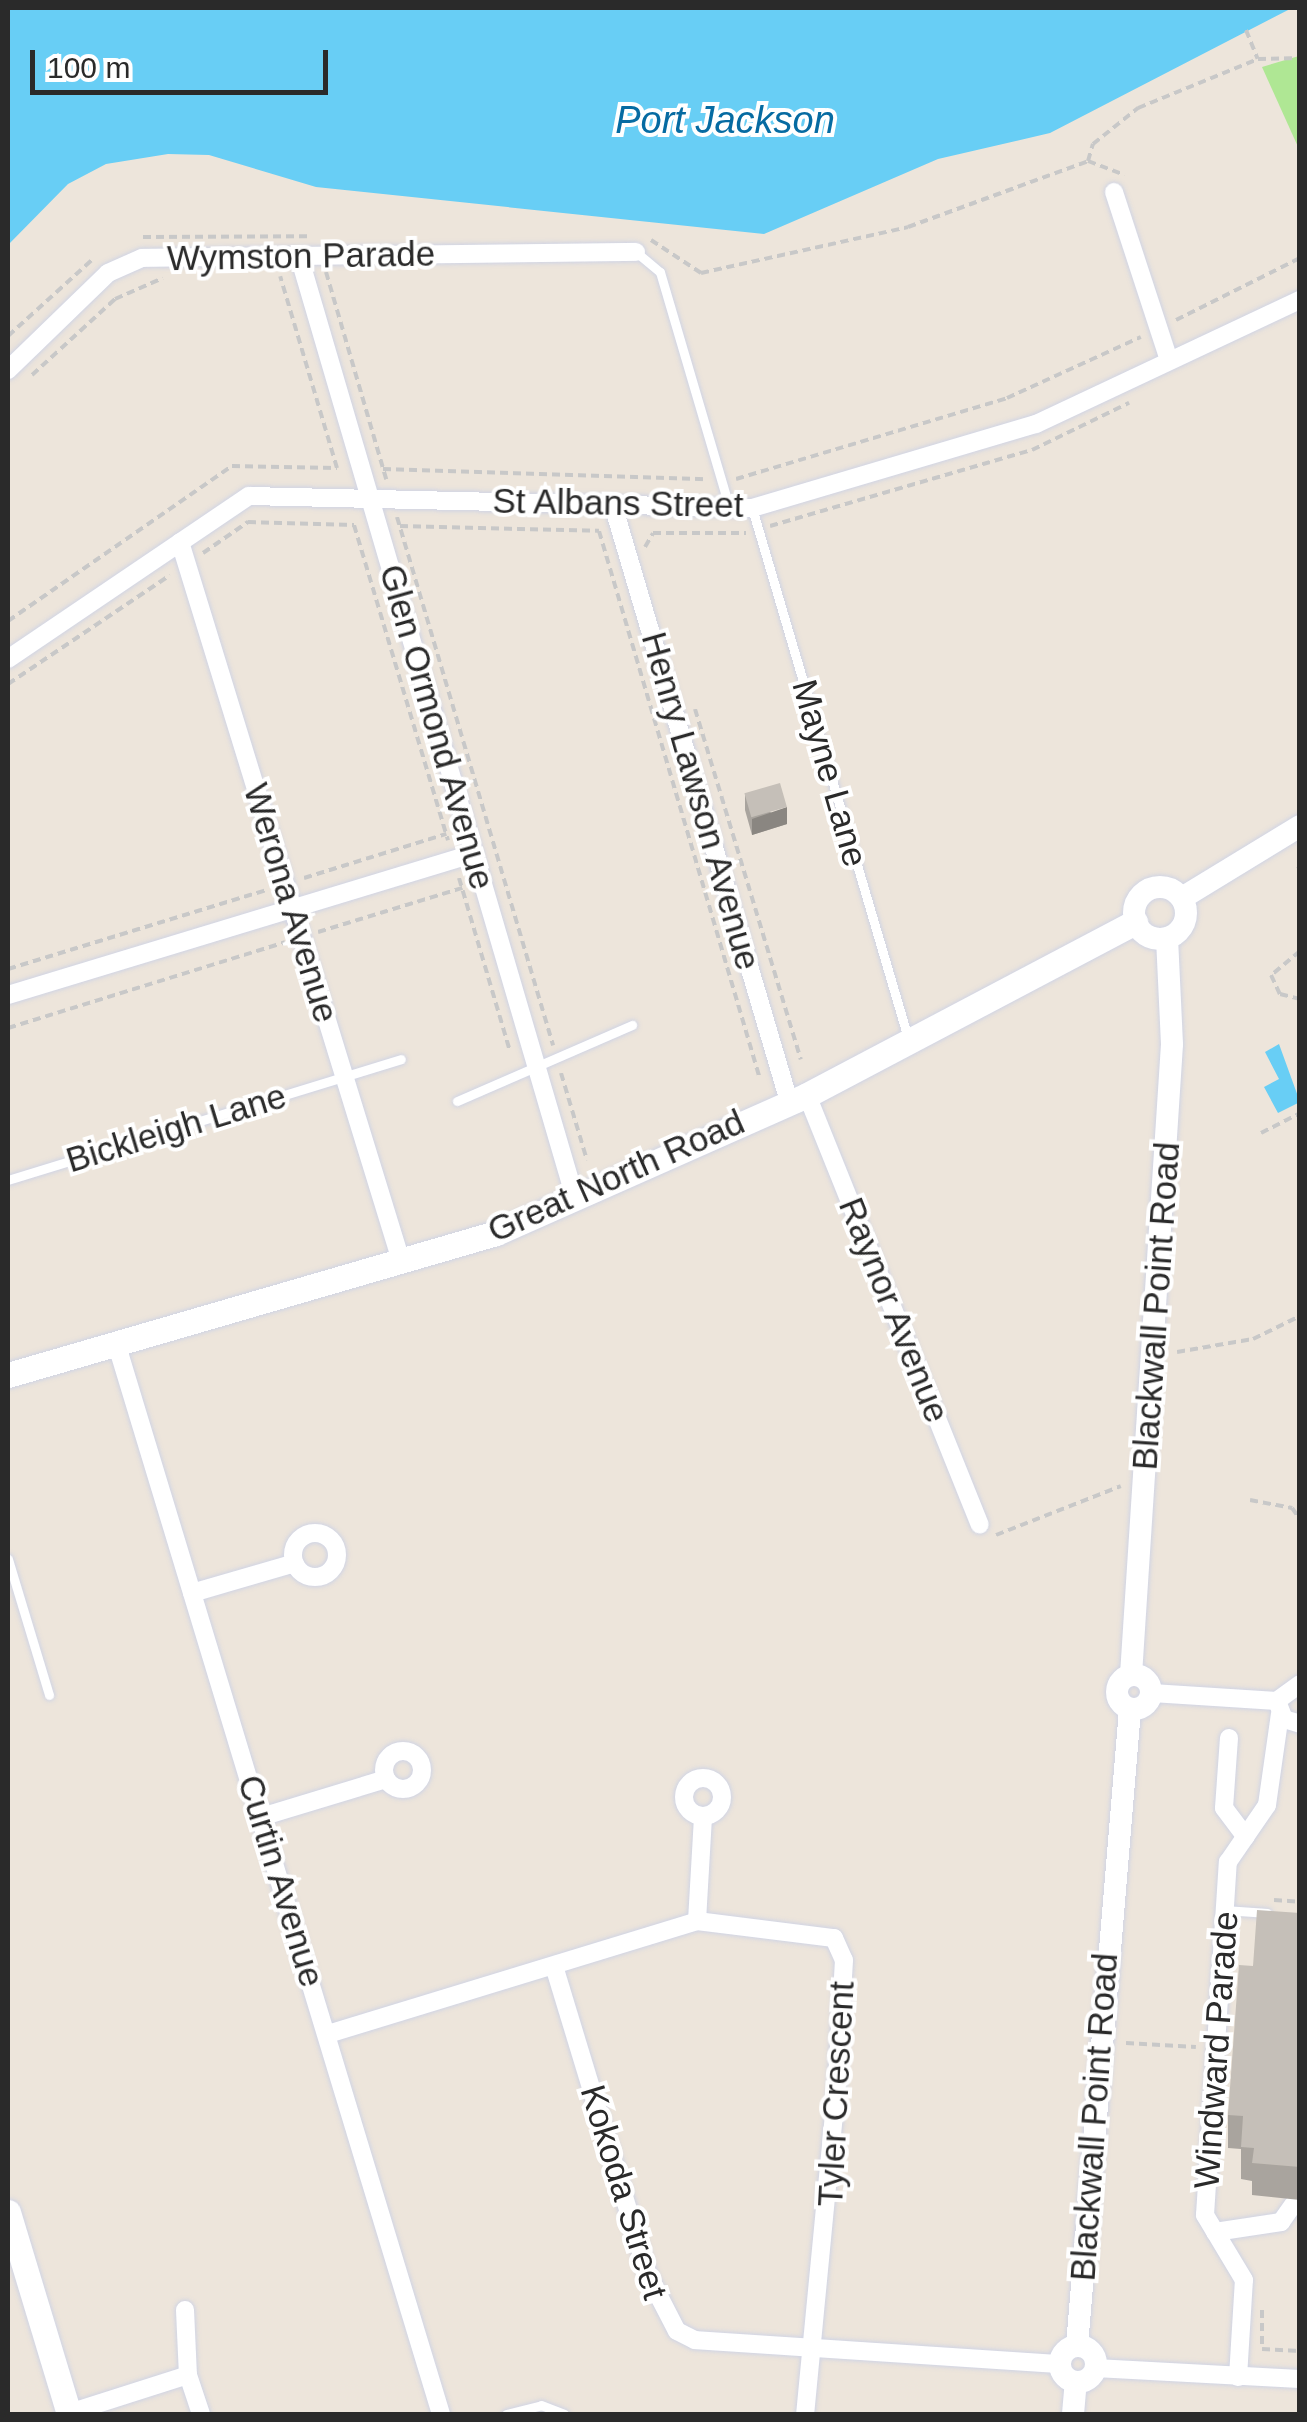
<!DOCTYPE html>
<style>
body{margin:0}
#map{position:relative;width:1307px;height:2422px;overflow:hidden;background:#ede5db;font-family:Helvetica,sans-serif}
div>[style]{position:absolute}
.green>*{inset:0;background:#afe794}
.water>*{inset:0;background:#68cef5}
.path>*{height:4px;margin-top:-2px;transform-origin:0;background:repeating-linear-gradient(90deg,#c8c8c8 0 8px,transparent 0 13px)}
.roads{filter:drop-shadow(0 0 2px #d0d4e4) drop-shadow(0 0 2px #d0d4e4)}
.service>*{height:9px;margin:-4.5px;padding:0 4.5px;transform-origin:4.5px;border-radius:4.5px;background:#fff}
.minor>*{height:18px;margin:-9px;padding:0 9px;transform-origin:9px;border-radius:9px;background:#fff}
.minor>.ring{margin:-9px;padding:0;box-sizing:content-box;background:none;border:18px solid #fff;border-radius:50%}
.tertiary>*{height:22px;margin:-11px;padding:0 11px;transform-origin:11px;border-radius:11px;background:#fff}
.tertiary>.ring{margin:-11px;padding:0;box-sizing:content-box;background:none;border:22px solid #fff;border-radius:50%}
.secondary>*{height:25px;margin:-12.5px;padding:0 12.5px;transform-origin:12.5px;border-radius:12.5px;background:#fff}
.wall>*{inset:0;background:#a9a49e}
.shaded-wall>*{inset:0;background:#8a8681}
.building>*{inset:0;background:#c5bfb8;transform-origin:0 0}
span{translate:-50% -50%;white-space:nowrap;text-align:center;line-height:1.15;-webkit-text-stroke:8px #fff;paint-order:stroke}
.street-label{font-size:35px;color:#2a2a2a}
.water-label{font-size:38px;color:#066ba2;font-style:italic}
.frame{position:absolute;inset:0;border:10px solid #2a2a2a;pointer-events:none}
.scale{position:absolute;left:30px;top:50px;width:298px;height:45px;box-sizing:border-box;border:5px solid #2a2a2a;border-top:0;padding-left:12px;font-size:30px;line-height:35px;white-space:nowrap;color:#2a2a2a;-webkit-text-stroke:8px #fff;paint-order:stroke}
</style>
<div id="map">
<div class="green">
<div style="clip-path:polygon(1299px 56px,1300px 56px,1299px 149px,1262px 67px)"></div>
</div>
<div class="water">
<div style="clip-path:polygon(8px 8px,1292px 8px,1050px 133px,938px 159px,764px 234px,316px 187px,209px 155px,168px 154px,106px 164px,68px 184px,8px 245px)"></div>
<div style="clip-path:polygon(1279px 1044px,1300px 1102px,1278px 1113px,1264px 1087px,1279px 1079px,1265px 1052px)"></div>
</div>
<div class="path">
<div style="left:1246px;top:30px;width:31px;rotate:68deg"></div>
<div style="left:1088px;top:161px;width:18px;rotate:-74deg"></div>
<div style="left:1093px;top:144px;width:58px;rotate:-38.7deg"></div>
<div style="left:1138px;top:108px;width:130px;rotate:-22.2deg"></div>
<div style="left:1258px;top:59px;width:42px;rotate:-1.4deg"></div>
<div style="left:143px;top:237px;width:164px;rotate:-0.3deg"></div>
<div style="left:651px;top:240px;width:60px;rotate:33.4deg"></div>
<div style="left:701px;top:273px;width:212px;rotate:-12.5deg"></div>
<div style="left:908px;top:227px;width:192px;rotate:-20.1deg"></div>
<div style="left:1088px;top:161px;width:39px;rotate:21deg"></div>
<div style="left:326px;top:272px;width:216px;rotate:73.8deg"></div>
<div style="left:1176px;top:320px;width:139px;rotate:-26.6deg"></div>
<div style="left:8px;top:336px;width:115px;rotate:-42.2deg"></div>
<div style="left:32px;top:375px;width:113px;rotate:-42.5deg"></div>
<div style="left:115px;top:299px;width:52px;rotate:-23.6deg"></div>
<div style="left:383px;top:469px;width:324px;rotate:1.8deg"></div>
<div style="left:736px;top:479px;width:283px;rotate:-16.6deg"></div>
<div style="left:1007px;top:398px;width:147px;rotate:-24.5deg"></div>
<div style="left:397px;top:517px;width:551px;rotate:73.54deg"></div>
<div style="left:400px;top:526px;width:199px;rotate:1.4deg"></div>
<div style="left:599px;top:531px;width:571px;rotate:73.63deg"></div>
<div style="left:770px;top:526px;width:273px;rotate:-16.2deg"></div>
<div style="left:1032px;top:450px;width:108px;rotate:-25.9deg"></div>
<div style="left:645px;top:547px;width:16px;rotate:-60deg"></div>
<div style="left:653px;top:533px;width:93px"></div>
<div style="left:203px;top:553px;width:55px;rotate:-34.6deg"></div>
<div style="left:248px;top:522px;width:106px;rotate:1.6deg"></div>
<div style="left:354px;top:525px;width:329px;rotate:73.4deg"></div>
<div style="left:8px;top:621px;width:272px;rotate:-34.7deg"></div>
<div style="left:232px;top:466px;width:105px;rotate:1.1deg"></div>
<div style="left:337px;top:468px;width:200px;rotate:-106.5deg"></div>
<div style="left:8px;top:684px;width:195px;rotate:-33.9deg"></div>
<div style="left:695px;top:709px;width:366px;rotate:73.2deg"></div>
<div style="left:1298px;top:866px;width:4px;rotate:63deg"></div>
<div style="left:304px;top:878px;width:149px;rotate:-17.2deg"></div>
<div style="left:459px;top:878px;width:180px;rotate:73.6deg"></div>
<div style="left:318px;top:932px;width:151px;rotate:-17deg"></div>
<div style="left:1300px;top:951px;width:38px;rotate:140deg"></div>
<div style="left:1271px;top:975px;width:21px;rotate:65deg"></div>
<div style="left:1280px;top:994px;width:21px;rotate:14deg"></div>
<div style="left:8px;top:969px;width:270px;rotate:-17deg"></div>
<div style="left:8px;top:1028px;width:290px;rotate:-17.2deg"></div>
<div style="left:561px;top:1073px;width:91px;rotate:73.4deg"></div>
<div style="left:1261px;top:1133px;width:44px;rotate:-27.1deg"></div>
<div style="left:1177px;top:1352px;width:77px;rotate:-9.7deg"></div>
<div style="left:1253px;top:1339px;width:52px;rotate:-26.1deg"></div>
<div style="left:1250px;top:1500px;width:43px;rotate:10.8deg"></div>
<div style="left:1292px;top:1508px;width:14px;rotate:54deg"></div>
<div style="left:996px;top:1535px;width:134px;rotate:-21.4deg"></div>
<div style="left:1274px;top:1900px;width:26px;rotate:4deg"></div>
<div style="left:1126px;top:2043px;width:70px;rotate:3.3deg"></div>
<div style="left:1262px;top:2310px;width:39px;rotate:90deg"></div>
<div style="left:1262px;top:2349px;width:38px;rotate:3deg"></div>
</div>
<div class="roads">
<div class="service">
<div style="left:636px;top:252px;width:31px;rotate:40deg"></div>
<div style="left:660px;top:272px;width:245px;rotate:73.6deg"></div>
<div style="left:752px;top:508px;width:552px;rotate:73.6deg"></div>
<div style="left:457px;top:1101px;width:191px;rotate:-23.5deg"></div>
<div style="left:8px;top:1180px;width:411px;rotate:-17.1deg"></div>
<div style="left:8px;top:1559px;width:142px;rotate:73.2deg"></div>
<div style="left:1225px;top:1910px;width:42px;rotate:4.1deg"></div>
<div style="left:506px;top:2414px;width:36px;rotate:-14deg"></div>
<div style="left:541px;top:2405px;width:25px;rotate:21deg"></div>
</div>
<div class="minor">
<div style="left:1114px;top:192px;width:177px;rotate:71.9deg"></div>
<div style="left:299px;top:256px;width:982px;rotate:73.67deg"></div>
<div style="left:8px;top:370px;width:139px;rotate:-44.1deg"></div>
<div style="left:108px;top:273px;width:37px;rotate:-24deg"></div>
<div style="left:142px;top:258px;width:494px;rotate:-0.7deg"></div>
<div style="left:613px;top:505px;width:618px;rotate:73.56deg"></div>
<div style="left:180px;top:542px;width:755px;rotate:72.91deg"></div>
<div style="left:8px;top:659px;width:291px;rotate:-34.1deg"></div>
<div style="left:249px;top:496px;width:503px;rotate:1.37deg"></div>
<div style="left:752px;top:508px;width:296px;rotate:-16.5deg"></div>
<div style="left:1036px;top:424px;width:292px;rotate:-25.2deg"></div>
<div style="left:8px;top:995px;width:487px;rotate:-16.9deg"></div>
<div style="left:807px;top:1095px;width:463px;rotate:68.1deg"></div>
<div style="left:118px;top:1349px;width:1113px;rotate:73.13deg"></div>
<div class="ring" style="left:293px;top:1533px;width:26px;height:26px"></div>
<div style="left:192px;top:1593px;width:107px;rotate:-16.2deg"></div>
<div style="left:1300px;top:1684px;width:29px;rotate:144deg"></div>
<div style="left:1277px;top:1701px;width:19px;rotate:69deg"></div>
<div style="left:1284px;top:1719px;width:17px;rotate:17deg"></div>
<div style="left:1152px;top:1693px;width:125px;rotate:3.7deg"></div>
<div style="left:1229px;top:1738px;width:70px;rotate:94.1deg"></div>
<div style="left:1224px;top:1808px;width:36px;rotate:53deg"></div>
<div class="ring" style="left:384px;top:1751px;width:20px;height:20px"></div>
<div class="ring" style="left:684px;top:1778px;width:20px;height:20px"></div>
<div style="left:261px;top:1817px;width:131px;rotate:-16.9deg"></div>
<div style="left:697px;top:1921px;width:105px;rotate:-86.7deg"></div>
<div style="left:554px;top:1966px;width:321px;rotate:73.1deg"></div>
<div style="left:647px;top:2273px;width:65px;rotate:62.7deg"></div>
<div style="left:677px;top:2331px;width:20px;rotate:27deg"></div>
<div style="left:695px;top:2340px;width:366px;rotate:3.8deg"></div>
<div style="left:328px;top:2034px;width:386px;rotate:-17deg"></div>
<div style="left:697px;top:1921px;width:138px;rotate:7.1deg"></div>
<div style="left:834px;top:1938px;width:24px;rotate:66deg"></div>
<div style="left:844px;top:1960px;width:123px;rotate:93.3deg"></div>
<div style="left:837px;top:2083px;width:333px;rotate:95.5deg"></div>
<div style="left:1215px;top:2232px;width:67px;rotate:-8.6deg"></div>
<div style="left:1281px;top:2222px;width:21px;rotate:-55deg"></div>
<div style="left:185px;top:2310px;width:65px;rotate:87.4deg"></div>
<div style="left:1095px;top:2368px;width:205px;rotate:3.1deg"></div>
<div style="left:1238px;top:2377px;width:97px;rotate:-86.5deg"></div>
<div style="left:1244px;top:2280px;width:76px;rotate:-121deg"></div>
<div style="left:1205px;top:2215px;width:354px;rotate:-86.3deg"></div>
<div style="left:1228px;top:1862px;width:69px;rotate:-55.6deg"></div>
<div style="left:1267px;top:1805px;width:92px;rotate:-81.9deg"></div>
<div style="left:69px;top:2413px;width:125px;rotate:-17.7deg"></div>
<div style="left:188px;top:2375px;width:41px;rotate:71.6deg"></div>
</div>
<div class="tertiary">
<div class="ring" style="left:1134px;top:887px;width:30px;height:30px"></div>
<div style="left:1182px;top:898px;width:138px;rotate:-31.4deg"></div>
<div class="ring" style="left:1117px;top:1675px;width:12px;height:12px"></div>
<div style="left:1131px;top:1675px;width:632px;rotate:-86.28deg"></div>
<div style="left:1172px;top:1044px;width:105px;rotate:-92.7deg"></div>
<div style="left:1077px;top:2346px;width:639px;rotate:-85.24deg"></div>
<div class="ring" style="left:1060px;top:2346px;width:14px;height:14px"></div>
<div style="left:1073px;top:2414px;width:32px;rotate:-85deg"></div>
</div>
<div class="secondary">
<div style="left:8px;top:1375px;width:508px;rotate:-16.22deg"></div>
<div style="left:496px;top:1233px;width:340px;rotate:-23.9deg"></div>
<div style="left:807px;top:1095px;width:371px;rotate:-27.8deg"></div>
<div style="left:8px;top:2212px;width:211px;rotate:73.2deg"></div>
</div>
</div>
<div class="wall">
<div style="clip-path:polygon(745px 794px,787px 824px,752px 835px,745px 810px)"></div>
<div style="clip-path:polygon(1300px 1913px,1300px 2200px,1252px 2195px,1252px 2181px,1241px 2179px,1241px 2149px,1228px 2148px,1228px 2115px,1253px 1966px)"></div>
</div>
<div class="shaded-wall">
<div style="clip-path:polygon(787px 807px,787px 824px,752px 835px,752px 819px)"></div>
</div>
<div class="building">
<div style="left:780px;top:783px;width:25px;height:37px;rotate:74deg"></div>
<div style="clip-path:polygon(1257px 1910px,1300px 1913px,1300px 2167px,1252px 2163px,1254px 2148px,1241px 2147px,1243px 2116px,1228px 2115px,1239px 1965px,1253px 1966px)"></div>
</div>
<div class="street-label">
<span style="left:301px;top:256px;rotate:-1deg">Wymston Parade</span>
<span style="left:618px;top:503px;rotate:1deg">St Albans Street</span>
<span style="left:437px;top:727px;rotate:74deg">Glen Ormond Avenue</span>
<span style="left:830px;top:773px;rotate:74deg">Mayne Lane</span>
<span style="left:701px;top:801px;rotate:74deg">Henry Lawson Avenue</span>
<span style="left:291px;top:903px;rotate:73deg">Werona Avenue</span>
<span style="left:176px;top:1128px;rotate:-17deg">Bickleigh Lane</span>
<span style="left:616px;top:1176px;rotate:-24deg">Great North Road</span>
<span style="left:1156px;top:1306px;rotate:-86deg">Blackwall Point Road</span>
<span style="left:894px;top:1310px;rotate:68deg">Raynor Avenue</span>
<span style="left:281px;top:1881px;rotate:73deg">Curtin Avenue</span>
<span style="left:1216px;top:2050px;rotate:-86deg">Windward Parade</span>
<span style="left:836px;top:2094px;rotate:-87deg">Tyler Crescent</span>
<span style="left:1094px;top:2117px;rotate:-86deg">Blackwall Point Road</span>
<span style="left:624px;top:2192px;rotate:73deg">Kokoda Street</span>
</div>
<div class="water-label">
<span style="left:725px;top:121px">Port Jackson</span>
</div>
<div class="frame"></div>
<div class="scale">100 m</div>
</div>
